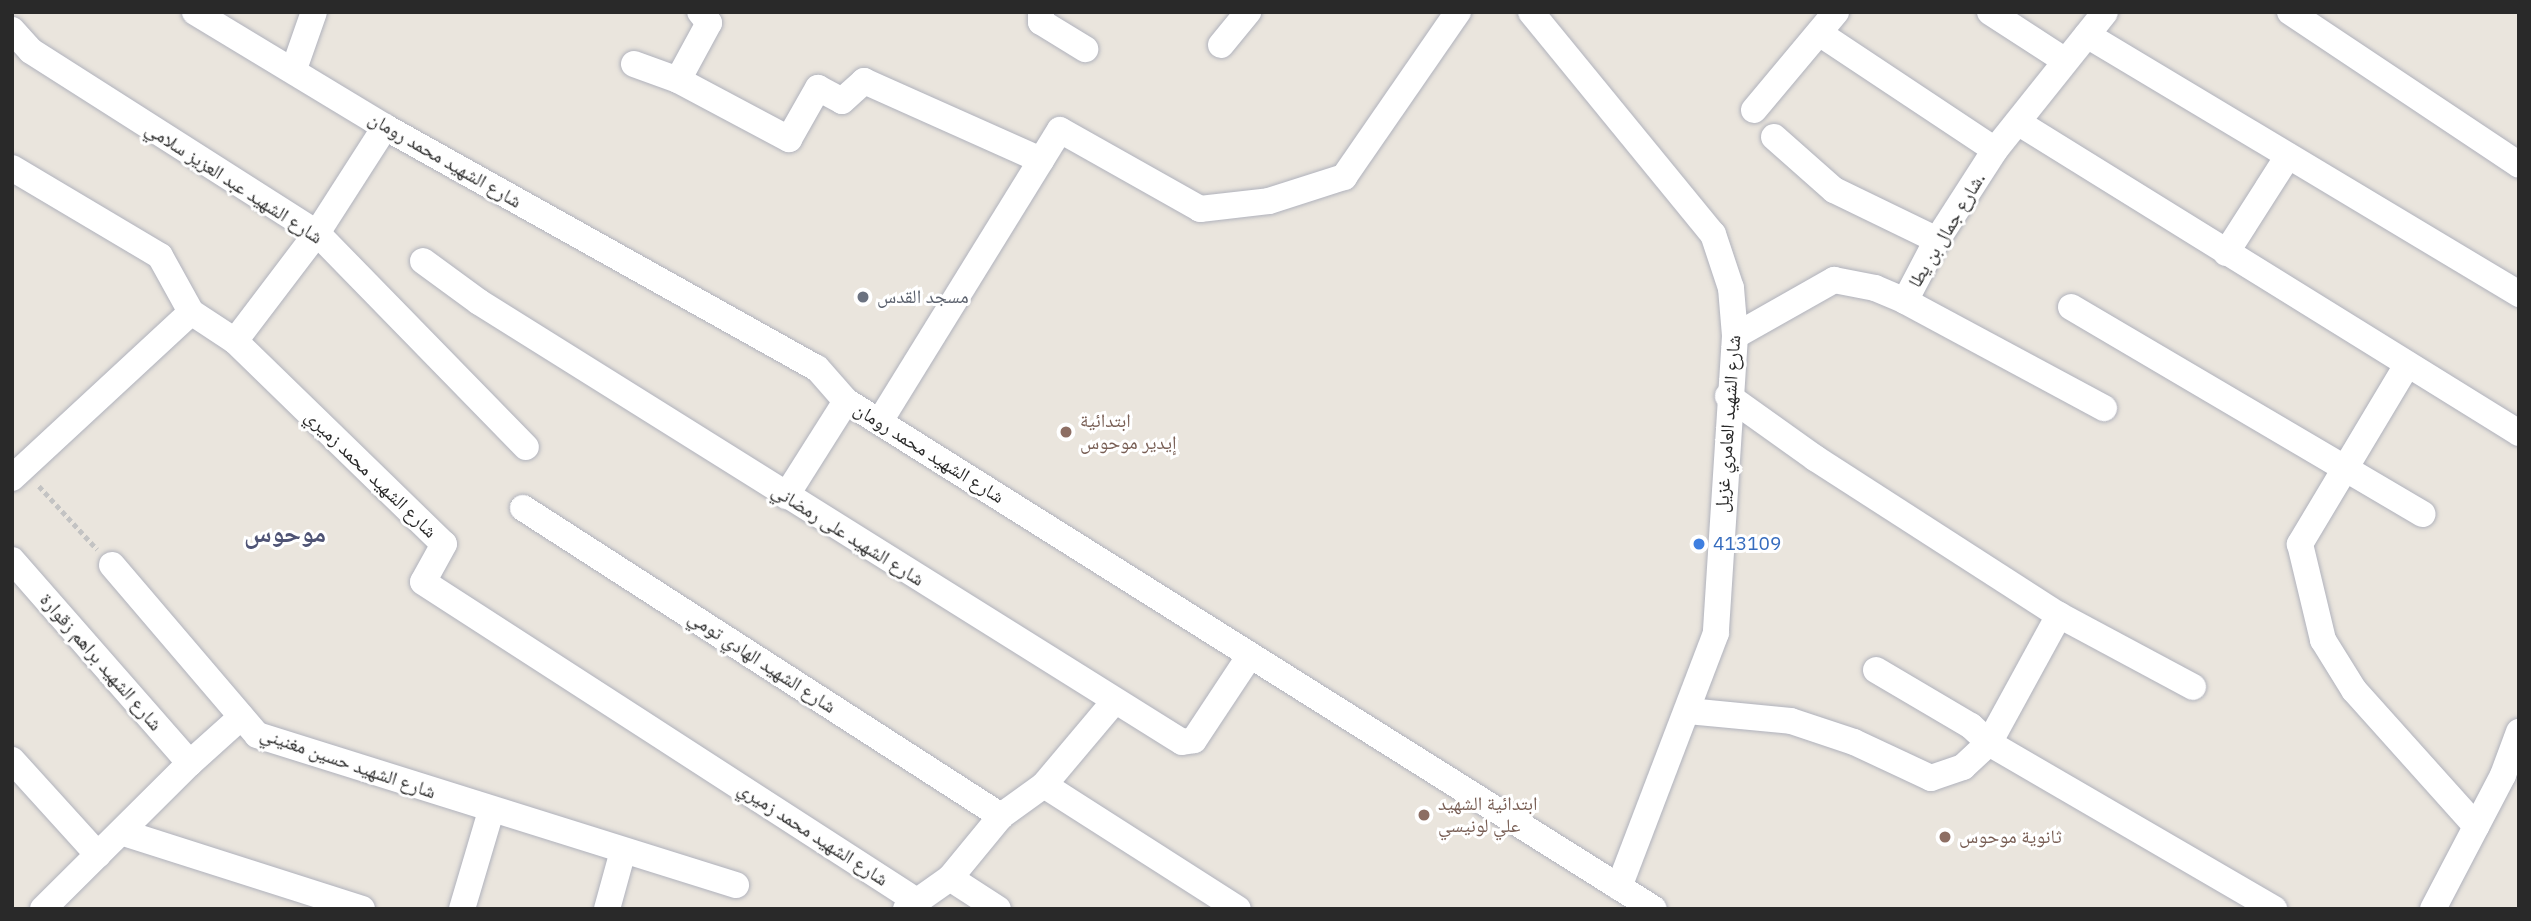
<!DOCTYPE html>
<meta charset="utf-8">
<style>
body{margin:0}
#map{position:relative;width:2531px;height:921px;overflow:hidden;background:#eae5dd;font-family:"IBM Plex Sans","Noto Naskh Arabic",sans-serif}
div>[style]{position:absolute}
.path>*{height:4.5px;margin-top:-2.25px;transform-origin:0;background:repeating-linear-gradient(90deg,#c3c3c3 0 5px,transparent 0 8.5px)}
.roads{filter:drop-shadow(0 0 2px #b0b2bc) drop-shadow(0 0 2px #b0b2bc)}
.minor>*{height:26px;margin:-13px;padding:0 13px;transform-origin:13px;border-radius:13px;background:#fff}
.dots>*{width:19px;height:19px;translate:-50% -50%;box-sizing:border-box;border:4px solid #fff;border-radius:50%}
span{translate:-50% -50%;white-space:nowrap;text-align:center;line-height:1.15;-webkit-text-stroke:6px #fff;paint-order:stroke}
.street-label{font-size:19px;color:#292929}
.worship-label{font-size:19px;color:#5b616d}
.left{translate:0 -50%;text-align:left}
.education-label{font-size:19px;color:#785e54}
.shop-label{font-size:19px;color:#366cbe}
.district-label{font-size:26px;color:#4f5475;font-weight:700}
.frame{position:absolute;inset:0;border:14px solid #292929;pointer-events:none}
</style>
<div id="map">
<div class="path">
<div style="left:39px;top:486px;width:86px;rotate:47.4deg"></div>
</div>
<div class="roads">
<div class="minor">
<div style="left:195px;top:12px;width:222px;rotate:31.2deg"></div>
<div style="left:385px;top:127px;width:495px;rotate:29.2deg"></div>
<div style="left:817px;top:368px;width:44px;rotate:48.7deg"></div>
<div style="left:846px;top:401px;width:954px;rotate:32.16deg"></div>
<div style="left:1041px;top:12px;width:10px;rotate:90deg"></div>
<div style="left:1041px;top:22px;width:52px;rotate:31.5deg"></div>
<div style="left:1531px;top:12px;width:287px;rotate:50.7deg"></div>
<div style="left:1713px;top:234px;width:57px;rotate:71.6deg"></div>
<div style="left:1731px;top:288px;width:48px;rotate:85.2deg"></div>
<div style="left:1735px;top:336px;width:298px;rotate:93.7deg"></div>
<div style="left:1716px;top:633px;width:272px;rotate:110.9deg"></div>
<div style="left:1990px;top:12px;width:88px;rotate:33deg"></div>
<div style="left:2290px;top:12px;width:275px;rotate:33.7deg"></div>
<div style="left:12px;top:30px;width:28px;rotate:48deg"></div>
<div style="left:31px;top:51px;width:339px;rotate:32.5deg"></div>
<div style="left:317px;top:233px;width:299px;rotate:45.7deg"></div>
<div style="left:1819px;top:33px;width:211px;rotate:33.6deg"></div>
<div style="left:2087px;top:35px;width:504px;rotate:30.94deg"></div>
<div style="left:1221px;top:45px;width:43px;rotate:-50.7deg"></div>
<div style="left:634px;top:64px;width:47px;rotate:20deg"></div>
<div style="left:678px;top:80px;width:126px;rotate:28deg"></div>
<div style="left:789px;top:139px;width:59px;rotate:-60.4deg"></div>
<div style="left:818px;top:88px;width:27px;rotate:28deg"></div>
<div style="left:842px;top:101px;width:30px;rotate:-42deg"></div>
<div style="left:864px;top:81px;width:194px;rotate:24.1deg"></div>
<div style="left:294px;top:69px;width:60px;rotate:-70.7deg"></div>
<div style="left:678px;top:80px;width:65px;rotate:-61.5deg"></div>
<div style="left:709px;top:23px;width:14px;rotate:-129deg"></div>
<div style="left:1754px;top:110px;width:128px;rotate:-50.1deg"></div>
<div style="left:2019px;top:123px;width:588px;rotate:31.8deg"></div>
<div style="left:1774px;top:137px;width:80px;rotate:41.5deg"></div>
<div style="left:1834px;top:190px;width:114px;rotate:25.9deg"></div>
<div style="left:12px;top:168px;width:172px;rotate:30.7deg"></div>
<div style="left:160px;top:256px;width:64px;rotate:61deg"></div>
<div style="left:191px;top:312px;width:53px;rotate:33.4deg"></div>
<div style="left:235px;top:341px;width:291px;rotate:44.2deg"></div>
<div style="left:444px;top:544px;width:43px;rotate:118.9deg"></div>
<div style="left:423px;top:582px;width:586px;rotate:32.88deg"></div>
<div style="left:2226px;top:253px;width:115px;rotate:-57.4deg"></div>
<div style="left:423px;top:261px;width:69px;rotate:36.2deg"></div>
<div style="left:479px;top:302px;width:829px;rotate:32.04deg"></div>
<div style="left:1182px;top:742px;width:12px;rotate:-9deg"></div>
<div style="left:1194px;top:740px;width:100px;rotate:-56.5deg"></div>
<div style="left:1905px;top:301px;width:226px;rotate:28.3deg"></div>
<div style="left:2071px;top:307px;width:408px;rotate:30.5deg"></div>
<div style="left:1735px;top:336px;width:114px;rotate:-29.5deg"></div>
<div style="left:1834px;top:280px;width:42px;rotate:11deg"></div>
<div style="left:1875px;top:288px;width:33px;rotate:23deg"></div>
<div style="left:1905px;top:301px;width:69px;rotate:-62.3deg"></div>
<div style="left:1937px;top:240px;width:107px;rotate:-57.2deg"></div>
<div style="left:1995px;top:150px;width:176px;rotate:-51.4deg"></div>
<div style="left:235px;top:341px;width:136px;rotate:-52.8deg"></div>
<div style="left:317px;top:233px;width:126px;rotate:-57.3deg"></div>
<div style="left:2407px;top:365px;width:209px;rotate:120.9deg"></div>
<div style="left:2300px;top:544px;width:99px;rotate:76.5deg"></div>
<div style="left:2323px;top:640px;width:59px;rotate:58.2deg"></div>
<div style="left:2354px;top:690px;width:183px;rotate:48.1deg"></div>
<div style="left:1728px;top:396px;width:107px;rotate:35.5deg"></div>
<div style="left:1815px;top:458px;width:290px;rotate:32.8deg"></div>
<div style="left:2059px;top:615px;width:152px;rotate:28.2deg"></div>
<div style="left:880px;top:421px;width:342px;rotate:-58.3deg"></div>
<div style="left:1060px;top:130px;width:161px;rotate:29.4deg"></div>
<div style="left:1200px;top:209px;width:69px;rotate:-6.6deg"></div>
<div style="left:1269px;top:201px;width:79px;rotate:-17.7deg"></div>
<div style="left:1344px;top:177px;width:201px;rotate:-55.4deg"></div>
<div style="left:12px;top:478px;width:244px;rotate:-42.8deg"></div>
<div style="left:786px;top:496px;width:112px;rotate:-57.7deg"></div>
<div style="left:523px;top:508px;width:569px;rotate:32.8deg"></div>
<div style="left:12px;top:560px;width:270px;rotate:48.8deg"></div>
<div style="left:190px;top:763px;width:69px;rotate:-42deg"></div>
<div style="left:112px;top:565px;width:223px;rotate:49.5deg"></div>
<div style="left:257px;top:735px;width:502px;rotate:17.39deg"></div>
<div style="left:1876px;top:670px;width:110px;rotate:30.5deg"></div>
<div style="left:1971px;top:726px;width:25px;rotate:43deg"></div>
<div style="left:1989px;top:743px;width:330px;rotate:30.2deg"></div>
<div style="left:1688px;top:711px;width:103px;rotate:5.5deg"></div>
<div style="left:1791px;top:721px;width:66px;rotate:18.4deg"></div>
<div style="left:1854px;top:742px;width:85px;rotate:25.1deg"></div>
<div style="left:1931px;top:778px;width:34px;rotate:-19deg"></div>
<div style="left:1963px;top:767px;width:35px;rotate:-43deg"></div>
<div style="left:1989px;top:743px;width:146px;rotate:-61.3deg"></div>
<div style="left:12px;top:760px;width:128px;rotate:47.8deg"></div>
<div style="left:1044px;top:785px;width:230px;rotate:32.6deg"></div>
<div style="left:121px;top:832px;width:253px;rotate:17.7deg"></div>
<div style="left:950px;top:878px;width:57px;rotate:32.9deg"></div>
<div style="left:43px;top:909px;width:206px;rotate:-44.8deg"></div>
<div style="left:462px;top:909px;width:102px;rotate:-73.5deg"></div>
<div style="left:607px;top:909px;width:60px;rotate:-74.6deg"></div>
<div style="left:906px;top:909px;width:54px;rotate:-35.2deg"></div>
<div style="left:950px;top:878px;width:80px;rotate:-50.6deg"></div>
<div style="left:1001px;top:816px;width:53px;rotate:-35.8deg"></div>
<div style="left:1044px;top:785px;width:107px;rotate:-49.9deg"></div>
<div style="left:2433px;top:909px;width:151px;rotate:-62.4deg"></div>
<div style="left:2503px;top:775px;width:46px;rotate:-69.6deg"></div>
</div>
</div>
<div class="dots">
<div style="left:863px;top:297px;background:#6b7280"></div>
<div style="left:1066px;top:432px;background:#8d6e63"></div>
<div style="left:1699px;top:544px;background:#3f7fe0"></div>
<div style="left:1424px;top:815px;background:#8d6e63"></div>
<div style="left:1945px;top:837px;background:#8d6e63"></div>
</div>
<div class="street-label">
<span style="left:445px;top:160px;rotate:30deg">شارع الشهيد محمد رومان</span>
<span style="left:234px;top:183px;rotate:33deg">شارع الشهيد عبد العزيز سلامي</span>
<span style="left:1947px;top:230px;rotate:-59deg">شارع جمال بن يطا.</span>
<span style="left:1728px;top:424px;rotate:-86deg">شارع الشهيد العامري غزيل</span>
<span style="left:929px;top:453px;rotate:32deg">شارع الشهيد محمد رومان</span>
<span style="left:371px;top:474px;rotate:44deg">شارع الشهيد محمد زميري</span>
<span style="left:848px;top:535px;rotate:32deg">شارع الشهيد على رمضاني</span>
<span style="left:101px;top:662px;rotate:49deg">شارع الشهيد براهم زقوارة</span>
<span style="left:762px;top:662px;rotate:33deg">شارع الشهيد الهادي تومي</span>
<span style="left:348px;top:763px;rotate:19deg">شارع الشهيد حسين مغنيني</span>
<span style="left:813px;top:834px;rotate:33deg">شارع الشهيد محمد زميري</span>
</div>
<div class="worship-label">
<span class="left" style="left:877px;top:297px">مسجد القدس</span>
</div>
<div class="education-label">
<span class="left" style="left:1080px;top:432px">ابتدائية<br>إيدير موحوس</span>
<span class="left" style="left:1438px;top:815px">ابتدائية الشهيد<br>علي لونيسي</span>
<span class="left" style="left:1959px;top:837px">ثانوية موحوس</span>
</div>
<div class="shop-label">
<span class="left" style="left:1713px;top:544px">413109</span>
</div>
<div class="district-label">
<span style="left:285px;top:533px">موحوس</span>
</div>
<div class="frame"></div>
</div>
